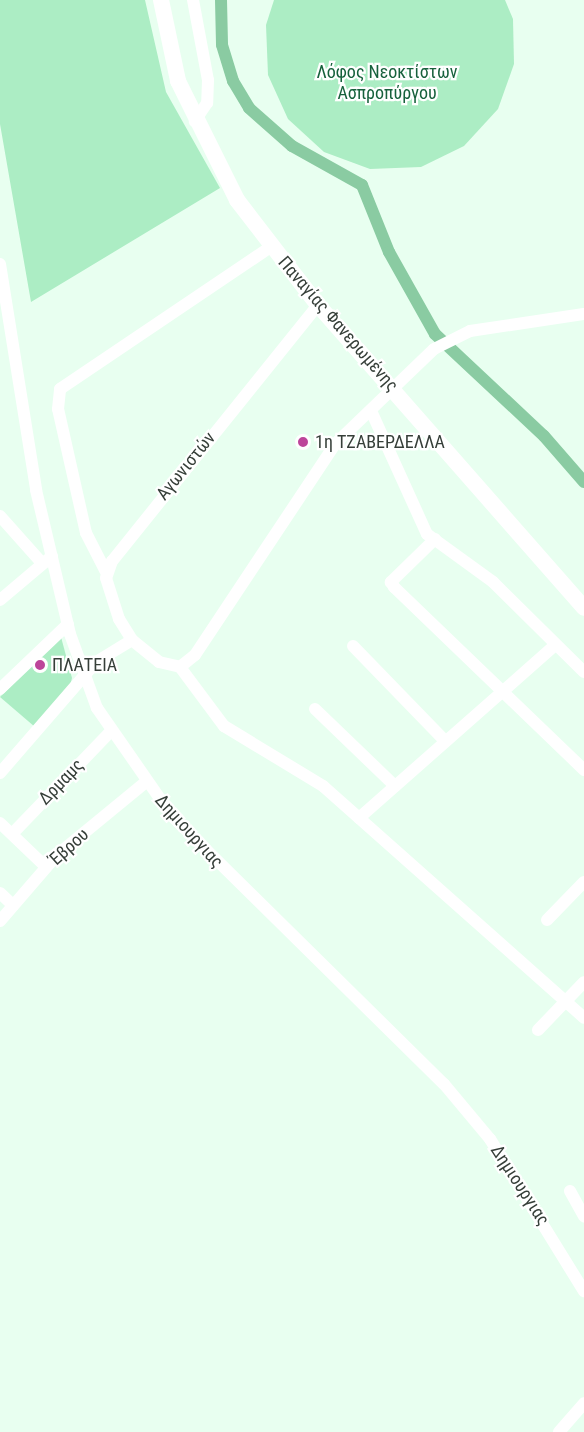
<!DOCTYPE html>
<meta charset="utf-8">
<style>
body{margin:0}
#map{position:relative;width:584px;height:1432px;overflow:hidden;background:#e8fff0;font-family:"Roboto Condensed",sans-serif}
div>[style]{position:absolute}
.green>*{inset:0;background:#acedc4}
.canal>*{height:12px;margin:-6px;padding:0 6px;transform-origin:6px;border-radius:6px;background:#8acba2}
.street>*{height:12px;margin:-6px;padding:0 6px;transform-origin:6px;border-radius:6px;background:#fff}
.secondary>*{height:16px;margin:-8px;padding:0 8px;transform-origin:8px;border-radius:8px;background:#fff}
.dots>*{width:16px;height:16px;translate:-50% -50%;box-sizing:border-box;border:3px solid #fff;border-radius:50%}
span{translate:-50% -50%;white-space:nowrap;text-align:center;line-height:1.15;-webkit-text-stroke:4.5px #fff;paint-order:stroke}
.park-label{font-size:18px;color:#17613c}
.street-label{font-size:18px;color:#363f39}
.poi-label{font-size:18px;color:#363f39}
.left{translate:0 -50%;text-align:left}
</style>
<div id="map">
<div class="green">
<div style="clip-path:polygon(0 0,145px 0,166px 92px,220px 188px,31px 302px,0 124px)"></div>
<div style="clip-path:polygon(274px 0,505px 0,513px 19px,514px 64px,498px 109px,464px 146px,421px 167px,370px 169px,324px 152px,288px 119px,268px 75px,266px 25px)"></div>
<div style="clip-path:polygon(61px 637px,72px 678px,69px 690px,35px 727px,0 697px)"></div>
</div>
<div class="canal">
<div style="left:221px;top:0;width:45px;rotate:88.7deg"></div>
<div style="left:222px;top:45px;width:38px;rotate:73deg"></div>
<div style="left:233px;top:81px;width:31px;rotate:59deg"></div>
<div style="left:249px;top:108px;width:57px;rotate:41.5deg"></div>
<div style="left:292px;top:146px;width:80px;rotate:29.1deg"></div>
<div style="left:362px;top:185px;width:72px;rotate:68.1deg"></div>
<div style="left:389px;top:252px;width:94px;rotate:60.7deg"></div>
<div style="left:435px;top:334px;width:149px;rotate:43.1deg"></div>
<div style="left:544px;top:436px;width:61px;rotate:49deg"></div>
</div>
<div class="street">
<div style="left:193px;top:0;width:81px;rotate:79.4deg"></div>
<div style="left:208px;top:80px;width:23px;rotate:92deg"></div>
<div style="left:207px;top:103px;width:22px;rotate:124deg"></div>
<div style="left:0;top:264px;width:229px;rotate:80.9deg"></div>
<div style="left:36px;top:490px;width:148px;rotate:76.7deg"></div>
<div style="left:70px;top:634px;width:79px;rotate:70deg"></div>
<div style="left:97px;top:708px;width:131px;rotate:55.2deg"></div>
<div style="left:172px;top:816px;width:382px;rotate:44.6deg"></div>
<div style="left:444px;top:1084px;width:72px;rotate:50.1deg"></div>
<div style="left:490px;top:1139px;width:179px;rotate:58.3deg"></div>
<div style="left:318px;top:305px;width:329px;rotate:128.8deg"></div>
<div style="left:112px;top:561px;width:18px;rotate:109deg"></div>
<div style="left:106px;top:578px;width:43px;rotate:72.4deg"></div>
<div style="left:119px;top:619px;width:25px;rotate:58deg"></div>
<div style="left:132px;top:640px;width:35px;rotate:39deg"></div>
<div style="left:159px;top:662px;width:22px;rotate:13deg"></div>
<div style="left:180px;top:667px;width:19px;rotate:-39deg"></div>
<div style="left:195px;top:655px;width:253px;rotate:-56.4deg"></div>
<div style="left:335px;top:444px;width:137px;rotate:-43.8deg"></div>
<div style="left:434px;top:349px;width:40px;rotate:-26.6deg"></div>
<div style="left:470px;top:331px;width:115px;rotate:-8.5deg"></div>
<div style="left:372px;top:413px;width:133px;rotate:65.6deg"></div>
<div style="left:427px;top:534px;width:82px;rotate:36deg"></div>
<div style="left:493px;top:582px;width:128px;rotate:44.7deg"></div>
<div style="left:0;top:516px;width:62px;rotate:48.3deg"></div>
<div style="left:435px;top:539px;width:62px;rotate:135.7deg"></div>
<div style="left:391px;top:582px;width:6px;rotate:59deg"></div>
<div style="left:394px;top:587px;width:264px;rotate:43.9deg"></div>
<div style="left:107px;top:574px;width:46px;rotate:-117.1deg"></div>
<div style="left:86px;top:533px;width:127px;rotate:-102.7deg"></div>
<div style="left:58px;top:409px;width:20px;rotate:-84deg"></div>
<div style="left:60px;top:389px;width:256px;rotate:-34deg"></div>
<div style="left:0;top:600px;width:68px;rotate:-40.2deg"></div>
<div style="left:353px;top:646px;width:132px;rotate:45.9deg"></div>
<div style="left:180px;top:667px;width:74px;rotate:53.3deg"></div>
<div style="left:224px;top:726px;width:116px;rotate:31.2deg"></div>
<div style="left:323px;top:786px;width:349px;rotate:41.6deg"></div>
<div style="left:0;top:689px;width:94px;rotate:-43.7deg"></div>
<div style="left:315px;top:709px;width:111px;rotate:43.9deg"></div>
<div style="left:0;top:773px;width:147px;rotate:-49.1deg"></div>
<div style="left:96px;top:662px;width:42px;rotate:-31.4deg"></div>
<div style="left:359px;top:818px;width:260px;rotate:-41.4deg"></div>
<div style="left:0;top:823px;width:64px;rotate:43.7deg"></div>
<div style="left:12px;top:834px;width:143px;rotate:-46.1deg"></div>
<div style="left:0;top:893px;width:18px;rotate:43deg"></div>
<div style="left:547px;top:920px;width:53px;rotate:-45.8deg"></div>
<div style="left:0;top:921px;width:87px;rotate:-49.2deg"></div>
<div style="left:57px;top:855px;width:115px;rotate:-39.4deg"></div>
<div style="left:538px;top:1030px;width:66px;rotate:-46.2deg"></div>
<div style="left:570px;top:1191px;width:29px;rotate:61deg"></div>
<div style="left:559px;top:1432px;width:38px;rotate:-49deg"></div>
</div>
<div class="secondary">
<div style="left:161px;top:0;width:83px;rotate:78.1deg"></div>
<div style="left:178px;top:81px;width:133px;rotate:63.6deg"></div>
<div style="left:237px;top:200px;width:133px;rotate:52.4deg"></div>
<div style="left:318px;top:305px;width:403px;rotate:48.7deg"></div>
</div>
<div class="dots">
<div style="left:303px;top:442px;background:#bd459a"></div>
<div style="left:40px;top:665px;background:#bd459a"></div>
</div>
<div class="park-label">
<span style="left:387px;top:83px">Λόφος Νεοκτίστων<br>Ασπροπύργου</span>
</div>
<div class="street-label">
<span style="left:338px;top:324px;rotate:49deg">Παναγίας Φανερωμένης</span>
<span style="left:186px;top:466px;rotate:-51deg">Αγωνιστών</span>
<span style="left:61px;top:782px;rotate:-46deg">Δρμαμς</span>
<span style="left:189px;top:831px;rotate:48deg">Δημιουργιας</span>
<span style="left:69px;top:847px;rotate:-42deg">Έβρου</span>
<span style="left:520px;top:1185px;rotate:57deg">Δημιουργιας</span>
</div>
<div class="poi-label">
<span class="left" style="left:315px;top:442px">1η ΤΖΑΒΕΡΔΕΛΛΑ</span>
<span class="left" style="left:52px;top:665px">ΠΛΑΤΕΙΑ</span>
</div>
</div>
